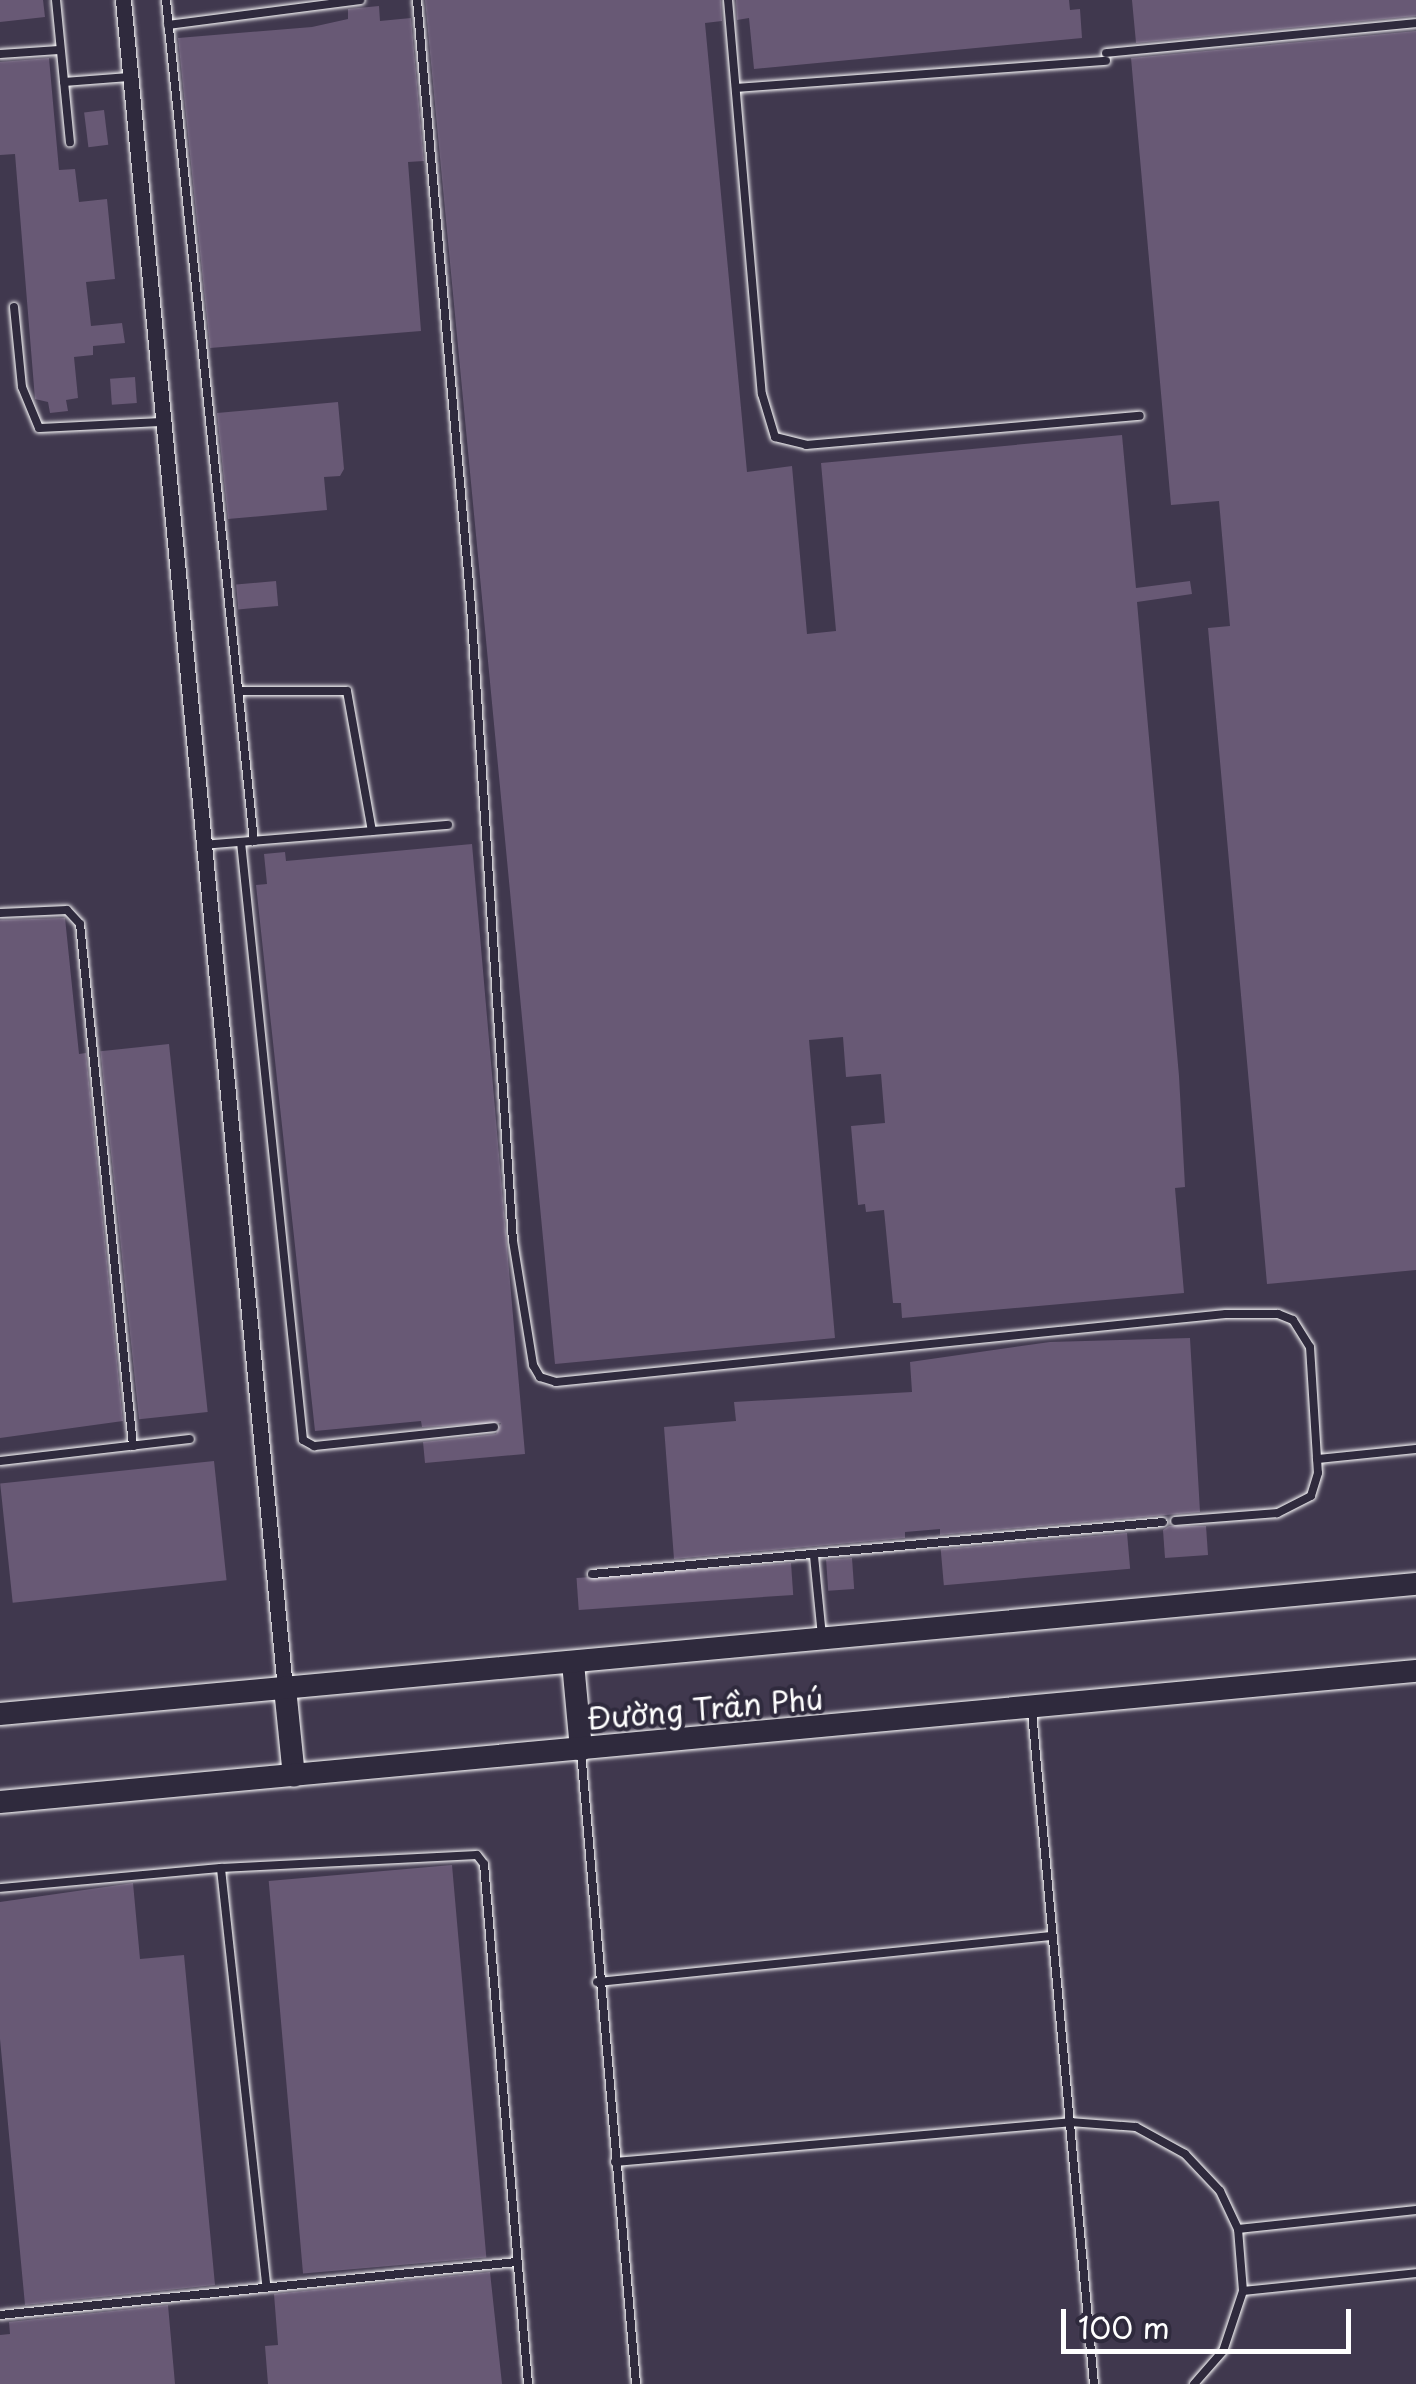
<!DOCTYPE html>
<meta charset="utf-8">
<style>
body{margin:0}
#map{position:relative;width:1416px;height:2384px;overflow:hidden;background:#2f2a3d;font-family:"Playpen Sans",sans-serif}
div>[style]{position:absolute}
.built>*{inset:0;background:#40384e;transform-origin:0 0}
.building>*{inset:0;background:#685975;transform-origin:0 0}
.roads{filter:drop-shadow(0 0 2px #fff) drop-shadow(0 0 2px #fff)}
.lane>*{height:8px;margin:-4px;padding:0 4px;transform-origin:4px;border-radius:4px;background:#2f2a3d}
.street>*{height:15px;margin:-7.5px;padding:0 7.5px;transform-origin:7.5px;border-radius:7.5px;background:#2f2a3d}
.secondary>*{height:22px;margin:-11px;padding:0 11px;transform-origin:11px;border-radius:11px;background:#2f2a3d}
span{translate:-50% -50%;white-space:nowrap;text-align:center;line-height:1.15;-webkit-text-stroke:8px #2f2a3d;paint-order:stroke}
.street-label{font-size:30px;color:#fff}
.scale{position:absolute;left:1061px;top:2309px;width:290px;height:45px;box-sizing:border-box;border:5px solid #fff;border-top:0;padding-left:12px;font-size:30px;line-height:35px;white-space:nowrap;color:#fff;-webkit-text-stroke:8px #2f2a3d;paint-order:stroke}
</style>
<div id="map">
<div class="built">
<div style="left:0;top:0;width:1416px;height:2384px"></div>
</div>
<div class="building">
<div style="clip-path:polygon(0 0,43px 0,45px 17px,0 22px)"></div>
<div style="clip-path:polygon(425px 0,721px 0,722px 21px,705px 23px,747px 472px,792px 466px,807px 634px,836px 631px,821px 463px,1122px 435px,1136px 588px,1190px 581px,1192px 594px,1137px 602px,1179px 1076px,1185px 1187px,1175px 1188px,1184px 1293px,902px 1318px,901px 1303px,893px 1303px,884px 1210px,866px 1212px,865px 1204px,858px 1205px,851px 1126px,885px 1123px,881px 1074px,846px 1077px,843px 1037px,809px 1040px,835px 1338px,555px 1364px)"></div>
<div style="clip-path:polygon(736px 0,1069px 0,1070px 10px,1080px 9px,1082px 38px,754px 69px,749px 18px,737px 20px)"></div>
<div style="clip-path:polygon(1132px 0,1416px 0,1416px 16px,1136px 43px)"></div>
<div style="clip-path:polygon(379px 6px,380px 21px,411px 18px,424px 161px,408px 162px,421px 331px,210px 348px,178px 38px,312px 27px,348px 19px,348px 9px)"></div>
<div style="clip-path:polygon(1416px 31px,1416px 1270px,1267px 1284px,1208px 628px,1230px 626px,1219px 501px,1171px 505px,1131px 58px)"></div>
<div style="clip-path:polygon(49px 58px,59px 170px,75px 169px,79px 202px,107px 199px,115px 279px,86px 282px,91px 326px,122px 323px,125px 343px,93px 346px,93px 355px,74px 357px,78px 398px,66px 400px,68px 411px,50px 413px,48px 402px,35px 399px,15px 154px,0 155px,0 62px)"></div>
<div style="left:104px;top:110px;width:35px;height:20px;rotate:83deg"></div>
<div style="left:135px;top:377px;width:26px;height:25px;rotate:86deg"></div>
<div style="clip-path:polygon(338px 402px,344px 469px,340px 476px,324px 477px,327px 510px,228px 519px,217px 413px)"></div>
<div style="left:276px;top:581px;width:25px;height:40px;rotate:85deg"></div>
<div style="clip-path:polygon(472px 844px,525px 1454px,425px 1463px,423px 1442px,496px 1434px,501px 1423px,422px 1427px,421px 1421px,315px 1431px,256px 885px,267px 884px,264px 854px,285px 852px,286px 861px)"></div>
<div style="clip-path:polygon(65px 918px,79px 1054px,86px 1053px,123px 1421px,0 1438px,0 920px)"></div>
<div style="left:169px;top:1044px;width:370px;height:69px;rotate:84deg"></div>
<div style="clip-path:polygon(1190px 1338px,1200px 1512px,940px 1535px,940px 1529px,905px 1532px,905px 1538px,674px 1559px,664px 1427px,736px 1421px,734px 1402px,912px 1392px,910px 1362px,1050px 1342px)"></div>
<div style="left:214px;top:1461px;width:120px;height:215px;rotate:84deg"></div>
<div style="clip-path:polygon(1169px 1526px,1206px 1526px,1208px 1555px,1165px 1558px,1163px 1530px)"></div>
<div style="left:1127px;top:1533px;width:36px;height:187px;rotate:85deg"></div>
<div style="left:852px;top:1558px;width:31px;height:26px;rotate:86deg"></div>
<div style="left:791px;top:1563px;width:32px;height:215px;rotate:86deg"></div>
<div style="left:452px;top:1865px;width:394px;height:184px;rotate:85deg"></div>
<div style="clip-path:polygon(133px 1883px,140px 1959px,184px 1955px,215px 2285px,25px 2305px,0 2039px,0 1902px)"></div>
<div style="clip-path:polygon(490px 2272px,502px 2384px,268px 2384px,265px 2346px,278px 2345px,274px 2294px)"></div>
<div style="clip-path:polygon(168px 2305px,175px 2384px,0 2384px,0 2335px,10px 2334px,9px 2322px)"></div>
</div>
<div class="roads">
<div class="lane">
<div style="left:56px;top:0;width:143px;rotate:84.4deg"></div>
<div style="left:166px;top:0;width:846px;rotate:84.03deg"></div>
<div style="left:417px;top:0;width:608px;rotate:84.91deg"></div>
<div style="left:471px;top:606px;width:636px;rotate:86.22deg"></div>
<div style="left:513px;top:1241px;width:126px;rotate:80.8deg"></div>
<div style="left:533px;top:1365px;width:14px;rotate:60deg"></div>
<div style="left:540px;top:1377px;width:17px;rotate:17deg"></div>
<div style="left:556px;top:1382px;width:673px;rotate:-5.8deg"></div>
<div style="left:1226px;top:1314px;width:52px"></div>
<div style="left:1278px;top:1314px;width:16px;rotate:22deg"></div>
<div style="left:1293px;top:1320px;width:32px;rotate:58deg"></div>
<div style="left:1310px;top:1347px;width:126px;rotate:86.4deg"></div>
<div style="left:1318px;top:1473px;width:24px;rotate:107deg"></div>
<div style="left:1311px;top:1496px;width:38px;rotate:153deg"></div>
<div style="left:1277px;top:1513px;width:102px;rotate:175.5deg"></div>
<div style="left:728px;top:0;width:395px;rotate:85.1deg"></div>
<div style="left:762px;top:394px;width:45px;rotate:73.2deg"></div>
<div style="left:775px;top:437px;width:32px;rotate:14deg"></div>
<div style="left:806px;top:445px;width:335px;rotate:-5deg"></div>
<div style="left:168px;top:25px;width:194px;rotate:-7.4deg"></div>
<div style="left:1106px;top:53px;width:311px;rotate:-5.5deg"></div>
<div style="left:0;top:54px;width:59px;rotate:-3.9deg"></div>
<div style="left:64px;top:82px;width:65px;rotate:-4.4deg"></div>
<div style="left:736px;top:88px;width:371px;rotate:-4.2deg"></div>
<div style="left:14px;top:307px;width:80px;rotate:84.3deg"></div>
<div style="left:22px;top:387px;width:44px;rotate:67.5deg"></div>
<div style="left:39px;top:428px;width:123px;rotate:-2.8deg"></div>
<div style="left:238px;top:691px;width:109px"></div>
<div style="left:347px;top:691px;width:142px;rotate:79.9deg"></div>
<div style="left:241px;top:842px;width:601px;rotate:84.08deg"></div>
<div style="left:303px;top:1440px;width:13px;rotate:29deg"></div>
<div style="left:314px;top:1446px;width:181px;rotate:-6deg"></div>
<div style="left:203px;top:845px;width:246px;rotate:-4.7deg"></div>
<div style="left:0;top:913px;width:67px;rotate:-2.6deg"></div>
<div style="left:67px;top:910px;width:19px;rotate:47deg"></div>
<div style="left:80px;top:924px;width:525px;rotate:84.2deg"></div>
<div style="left:1317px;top:1459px;width:100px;rotate:-5.8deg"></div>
<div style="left:0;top:1461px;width:191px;rotate:-6.6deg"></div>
<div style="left:814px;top:1556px;width:80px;rotate:84.3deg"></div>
<div style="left:592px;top:1574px;width:573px;rotate:-5.2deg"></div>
<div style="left:1032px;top:1712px;width:675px;rotate:84.73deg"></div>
<div style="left:581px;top:1751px;width:635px;rotate:85.03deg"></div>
<div style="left:0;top:1888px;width:222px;rotate:-5.2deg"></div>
<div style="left:597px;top:1982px;width:457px;rotate:-5.8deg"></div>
<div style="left:615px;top:2162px;width:457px;rotate:-5deg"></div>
<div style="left:1070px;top:2122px;width:66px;rotate:4.3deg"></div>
<div style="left:1136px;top:2127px;width:56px;rotate:28.9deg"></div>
<div style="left:1185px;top:2154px;width:51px;rotate:46.6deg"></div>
<div style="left:1220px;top:2191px;width:42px;rotate:64.7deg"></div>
<div style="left:1238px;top:2229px;width:62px;rotate:85.4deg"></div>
<div style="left:1243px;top:2291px;width:63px;rotate:108.4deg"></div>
<div style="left:1223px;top:2351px;width:44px;rotate:131.3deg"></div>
<div style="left:1238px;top:2229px;width:179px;rotate:-6.1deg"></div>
<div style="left:266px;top:2283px;width:417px;rotate:-96.2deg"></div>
<div style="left:221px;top:1868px;width:256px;rotate:-2.9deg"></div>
<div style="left:477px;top:1855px;width:11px;rotate:52deg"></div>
<div style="left:484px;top:1864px;width:522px;rotate:85.16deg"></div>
<div style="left:1243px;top:2291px;width:174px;rotate:-5.9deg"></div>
<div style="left:0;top:2315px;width:519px;rotate:-5.86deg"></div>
</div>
<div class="street">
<div style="left:123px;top:0;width:1696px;rotate:84.52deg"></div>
</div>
<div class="secondary">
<div style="left:573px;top:1663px;width:87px;rotate:84.7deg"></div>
<div style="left:285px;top:1688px;width:88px;rotate:84.2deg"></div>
<div style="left:0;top:1714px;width:1422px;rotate:-5.25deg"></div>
<div style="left:0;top:1802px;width:1422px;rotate:-5.29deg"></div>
</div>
</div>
<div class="street-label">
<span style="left:705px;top:1708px;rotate:-5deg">Đường Trần Phú</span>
</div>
<div class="scale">100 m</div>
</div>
